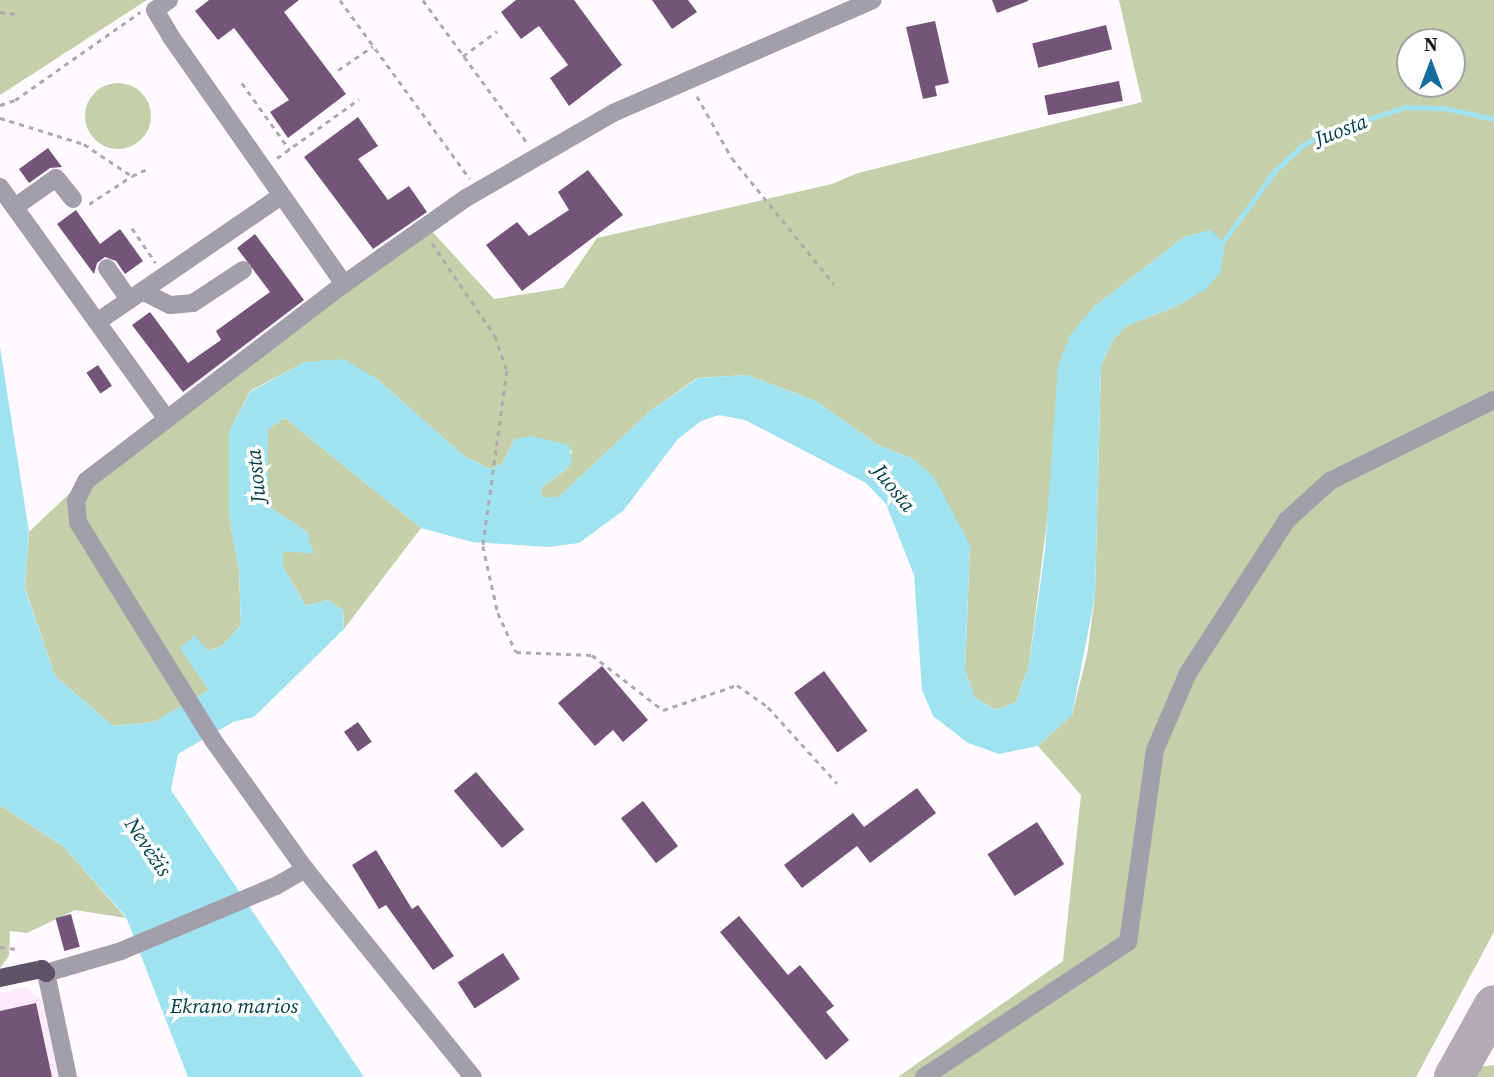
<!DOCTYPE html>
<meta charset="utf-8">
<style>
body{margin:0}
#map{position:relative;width:1494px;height:1077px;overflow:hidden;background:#fefaff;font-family:"Source Serif 4",serif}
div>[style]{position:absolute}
.industrial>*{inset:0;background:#fdebfc}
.green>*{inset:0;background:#c5cfaa}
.round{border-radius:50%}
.water>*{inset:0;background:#9fe3f1}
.stream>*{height:4.5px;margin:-2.25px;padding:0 2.25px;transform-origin:2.25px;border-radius:2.25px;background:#9fe3f1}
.taxiway>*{height:40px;margin:-20px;padding:0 20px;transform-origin:20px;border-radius:20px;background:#b0acb2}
.building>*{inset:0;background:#75547a;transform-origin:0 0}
.path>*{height:2.5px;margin-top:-1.25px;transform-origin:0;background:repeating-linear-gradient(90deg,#afaaaf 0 5px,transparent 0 10px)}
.minor>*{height:18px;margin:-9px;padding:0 9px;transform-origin:9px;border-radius:9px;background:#a39faa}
.major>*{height:18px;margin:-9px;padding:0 9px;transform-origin:9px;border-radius:9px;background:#5b5466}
span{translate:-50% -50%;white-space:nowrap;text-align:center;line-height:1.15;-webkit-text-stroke:7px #fff;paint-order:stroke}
.water-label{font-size:21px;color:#00404a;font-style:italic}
.north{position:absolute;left:1396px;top:28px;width:70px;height:70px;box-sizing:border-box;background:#fff;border:2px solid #a5a2a5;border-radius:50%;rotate:0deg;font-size:19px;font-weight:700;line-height:28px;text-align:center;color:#1e171e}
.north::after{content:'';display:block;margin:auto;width:24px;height:32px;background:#166c9c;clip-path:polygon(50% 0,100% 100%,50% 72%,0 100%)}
</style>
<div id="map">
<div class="industrial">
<div style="clip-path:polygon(26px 987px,41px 999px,60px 1077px,0 1077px,0 993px)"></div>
</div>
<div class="green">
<div style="clip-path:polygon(0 0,147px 0,0 95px)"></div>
<div style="clip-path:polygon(evenodd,1119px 0,1494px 0,1494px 932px,1416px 1077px,898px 1077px,1063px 961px,1081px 795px,1038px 746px,1072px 715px,1087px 655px,1095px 596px,1101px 366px,1113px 340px,1126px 326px,1177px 306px,1211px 230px,1184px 237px,1094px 307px,1070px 336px,1029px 665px,1016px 702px,996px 710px,975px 698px,965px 671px,970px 546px,913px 459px,878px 445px,816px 401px,747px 375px,697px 378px,649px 412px,559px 497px,542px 497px,541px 488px,568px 468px,572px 451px,515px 439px,502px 464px,490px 469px,464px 456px,377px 379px,305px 362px,250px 391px,229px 432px,229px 516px,239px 570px,241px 625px,222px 646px,208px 651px,181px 648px,209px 690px,154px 722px,113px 726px,55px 676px,25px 588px,29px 532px,95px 469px,428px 227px,494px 299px,563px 288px,597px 238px,832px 184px,858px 173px,1142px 102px,1119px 0,1410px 42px,1452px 42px,1452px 84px,1410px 84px,1410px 42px)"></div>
<div class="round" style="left:85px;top:83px;width:66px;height:66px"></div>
<div style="clip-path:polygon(285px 418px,421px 528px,344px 629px,343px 610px,328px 600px,306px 606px,283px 567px,283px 551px,313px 553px,307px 532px,268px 506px,268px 429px)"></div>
<div style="clip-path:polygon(0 805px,64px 847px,126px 918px,75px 910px,27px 933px,10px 931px,9px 956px,0 968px)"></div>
<div style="clip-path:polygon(1494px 1065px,1494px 1077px,1475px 1077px,1480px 1067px)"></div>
</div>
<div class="water">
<div style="clip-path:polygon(1210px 230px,1225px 243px,1220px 273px,1205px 290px,1177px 306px,1126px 326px,1113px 340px,1101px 366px,1095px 596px,1072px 715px,1038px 746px,999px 754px,968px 743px,933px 716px,922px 690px,914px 575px,886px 504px,866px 483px,745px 420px,719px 415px,701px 421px,678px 439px,623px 511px,579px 543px,548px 547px,472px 542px,421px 528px,285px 418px,268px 429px,268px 506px,307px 532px,314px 554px,283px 551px,283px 567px,306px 606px,328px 600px,343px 610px,344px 629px,254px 717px,233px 722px,178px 754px,171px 790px,364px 1077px,188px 1077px,126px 917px,64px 847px,0 805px,0 347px,29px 532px,25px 589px,55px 676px,113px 726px,154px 722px,209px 690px,180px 648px,195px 636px,208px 651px,222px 646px,241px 625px,239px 570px,229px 516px,229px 432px,250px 392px,305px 362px,344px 359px,377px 379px,464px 456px,490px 469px,502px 464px,515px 439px,531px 436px,569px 445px,572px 460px,568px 468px,541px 488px,542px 497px,559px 497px,649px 412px,698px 378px,747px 375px,816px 401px,878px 445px,913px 459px,934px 477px,970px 545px,965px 671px,975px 698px,996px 710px,1016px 702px,1029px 665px,1045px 550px,1058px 366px,1070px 335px,1094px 307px,1184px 237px)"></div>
</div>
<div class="stream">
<div style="left:1220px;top:246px;width:92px;rotate:-53.9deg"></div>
<div style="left:1274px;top:172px;width:40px;rotate:-43deg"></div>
<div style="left:1303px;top:145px;width:28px;rotate:-27deg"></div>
<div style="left:1328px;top:132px;width:83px;rotate:-17.6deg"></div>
<div style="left:1407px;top:107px;width:37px;rotate:2deg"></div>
<div style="left:1444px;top:108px;width:51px;rotate:12.4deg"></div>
</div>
<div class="taxiway">
<div style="left:1454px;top:1077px;width:82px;rotate:-60.9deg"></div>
</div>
<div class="building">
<div style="clip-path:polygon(209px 0,299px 0,284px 12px,346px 94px,288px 138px,270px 112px,289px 100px,234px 28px,218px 40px,195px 11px)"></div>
<div style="clip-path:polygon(516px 0,574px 0,622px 65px,569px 106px,550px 78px,568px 65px,539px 26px,521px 39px,501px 12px)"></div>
<div style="clip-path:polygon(652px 0,688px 0,697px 12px,672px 29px)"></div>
<div style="clip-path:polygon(992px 0,1028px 0,1028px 1px,997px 13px)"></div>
<div style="clip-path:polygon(935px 21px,949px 83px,935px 86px,937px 96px,923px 99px,906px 27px)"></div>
<div style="left:1106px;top:25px;width:25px;height:76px;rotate:76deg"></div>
<div style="left:1119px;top:81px;width:20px;height:76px;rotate:79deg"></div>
<div style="clip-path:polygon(358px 117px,378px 146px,358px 159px,388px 200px,409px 186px,427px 212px,373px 249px,304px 157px)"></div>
<div style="clip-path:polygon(48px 148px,62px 167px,50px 168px,29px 183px,19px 169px)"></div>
<div style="clip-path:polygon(588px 170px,623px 215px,522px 291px,486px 245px,517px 222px,529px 236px,569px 210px,558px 192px)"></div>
<div style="clip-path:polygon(76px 210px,100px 244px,120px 229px,143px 261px,125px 274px,116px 261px,105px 257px,97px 263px,94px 274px,57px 224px)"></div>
<div style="clip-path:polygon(255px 234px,304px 300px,183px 392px,132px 325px,150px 312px,188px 363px,221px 340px,216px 331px,270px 292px,237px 248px)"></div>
<div style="left:98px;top:365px;width:25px;height:14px;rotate:56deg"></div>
<div style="clip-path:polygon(602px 666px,648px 720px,623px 742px,613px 730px,595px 746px,558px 703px)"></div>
<div style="left:824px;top:671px;width:74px;height:37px;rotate:54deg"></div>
<div style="left:358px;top:722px;width:24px;height:17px;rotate:55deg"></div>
<div style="left:476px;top:772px;width:75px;height:29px;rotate:50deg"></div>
<div style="clip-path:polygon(917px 788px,936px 813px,870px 863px,857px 846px,802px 888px,784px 865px,853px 813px,864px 827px)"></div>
<div style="left:643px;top:801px;width:57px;height:28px;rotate:52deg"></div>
<div style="left:1037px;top:822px;width:50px;height:59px;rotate:57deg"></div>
<div style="clip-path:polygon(376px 850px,412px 909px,418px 905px,454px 956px,433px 970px,386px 905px,379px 909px,352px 865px)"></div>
<div style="left:71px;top:914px;width:34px;height:16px;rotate:75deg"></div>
<div style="clip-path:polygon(739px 916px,788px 975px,800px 965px,834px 1006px,826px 1012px,849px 1040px,826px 1060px,720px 932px)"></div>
<div style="left:503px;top:953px;width:31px;height:54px;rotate:57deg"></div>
<div style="clip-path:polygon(36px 1003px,52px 1077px,0 1077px,0 1011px)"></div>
</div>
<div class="path">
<div style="left:340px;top:0;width:221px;rotate:54deg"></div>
<div style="left:423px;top:0;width:178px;rotate:53.9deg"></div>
<div style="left:0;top:12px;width:17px;rotate:7deg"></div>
<div style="left:463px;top:56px;width:42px;rotate:-36.3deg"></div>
<div style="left:338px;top:70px;width:42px;rotate:-34.4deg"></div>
<div style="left:242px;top:83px;width:82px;rotate:54.4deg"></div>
<div style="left:697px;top:96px;width:71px;rotate:60.6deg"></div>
<div style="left:732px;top:158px;width:162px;rotate:51deg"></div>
<div style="left:0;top:105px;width:16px;rotate:-18deg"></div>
<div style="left:15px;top:100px;width:153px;rotate:-35.1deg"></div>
<div style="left:0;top:118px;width:88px;rotate:17.2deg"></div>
<div style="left:84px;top:144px;width:58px;rotate:33.7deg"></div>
<div style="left:132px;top:176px;width:19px;rotate:-25deg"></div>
<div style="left:277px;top:158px;width:101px;rotate:-35.7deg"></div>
<div style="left:89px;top:204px;width:51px;rotate:-33.1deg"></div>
<div style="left:132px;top:228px;width:42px;rotate:55.6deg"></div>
<div style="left:432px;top:243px;width:112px;rotate:55.9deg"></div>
<div style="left:495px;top:336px;width:37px;rotate:71deg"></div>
<div style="left:507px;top:371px;width:177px;rotate:97.8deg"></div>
<div style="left:483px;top:546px;width:69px;rotate:77.4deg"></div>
<div style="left:498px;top:613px;width:43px;rotate:65.2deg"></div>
<div style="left:516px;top:652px;width:76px;rotate:2.3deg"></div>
<div style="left:592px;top:655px;width:90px;rotate:37.8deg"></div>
<div style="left:663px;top:710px;width:78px;rotate:-18.7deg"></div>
<div style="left:737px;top:685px;width:38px;rotate:35deg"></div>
<div style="left:768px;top:707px;width:103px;rotate:47.8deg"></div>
<div style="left:0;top:947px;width:17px;rotate:7deg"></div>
</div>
<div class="minor">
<div style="left:169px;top:0;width:17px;rotate:144deg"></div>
<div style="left:155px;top:10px;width:31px;rotate:59deg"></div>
<div style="left:171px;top:37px;width:302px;rotate:55deg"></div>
<div style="left:0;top:187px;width:283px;rotate:54.3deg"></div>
<div style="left:15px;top:207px;width:50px;rotate:-35.3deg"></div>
<div style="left:56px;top:178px;width:27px;rotate:51deg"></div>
<div style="left:107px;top:268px;width:39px;rotate:55deg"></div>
<div style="left:142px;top:291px;width:31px;rotate:27deg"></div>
<div style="left:170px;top:305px;width:23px;rotate:-5deg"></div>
<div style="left:193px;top:303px;width:60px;rotate:-33.4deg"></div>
<div style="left:97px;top:322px;width:223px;rotate:-34.4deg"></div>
<div style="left:305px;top:869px;width:267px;rotate:51.1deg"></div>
<div style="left:68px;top:1077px;width:106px;rotate:-101.9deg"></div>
<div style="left:46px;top:973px;width:78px;rotate:-16.3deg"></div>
<div style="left:121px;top:951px;width:168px;rotate:-22.8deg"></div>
<div style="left:276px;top:886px;width:34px;rotate:-30deg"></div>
<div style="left:305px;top:869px;width:158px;rotate:-125.5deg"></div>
<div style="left:213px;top:740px;width:256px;rotate:-121.8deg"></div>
<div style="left:78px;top:522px;width:21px;rotate:-95deg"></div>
<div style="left:76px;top:501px;width:22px;rotate:-63deg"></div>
<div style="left:86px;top:481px;width:325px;rotate:-37.4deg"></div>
<div style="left:344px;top:284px;width:149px;rotate:-35.2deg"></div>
<div style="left:466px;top:198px;width:170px;rotate:-30deg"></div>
<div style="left:613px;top:113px;width:283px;rotate:-23.5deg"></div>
<div style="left:924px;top:1077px;width:245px;rotate:-33.5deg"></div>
<div style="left:1128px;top:942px;width:194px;rotate:-82deg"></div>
<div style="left:1155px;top:750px;width:84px;rotate:-66.8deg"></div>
<div style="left:1188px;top:673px;width:182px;rotate:-57.1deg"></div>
<div style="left:1287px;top:520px;width:58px;rotate:-42.2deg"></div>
<div style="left:1330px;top:481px;width:183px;rotate:-26.3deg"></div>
</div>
<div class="major">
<div style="left:0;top:978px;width:43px;rotate:-12.1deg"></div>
<div style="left:42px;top:969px;width:6px;rotate:45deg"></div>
</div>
<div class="water-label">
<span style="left:1341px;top:130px;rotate:-21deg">Juosta</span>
<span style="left:256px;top:476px;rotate:-96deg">Juosta</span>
<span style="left:894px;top:488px;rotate:51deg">Juosta</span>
<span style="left:148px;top:847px;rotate:56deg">Nevėžis</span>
<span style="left:234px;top:1006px">Ekrano marios</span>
</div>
<div class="north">N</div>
</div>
